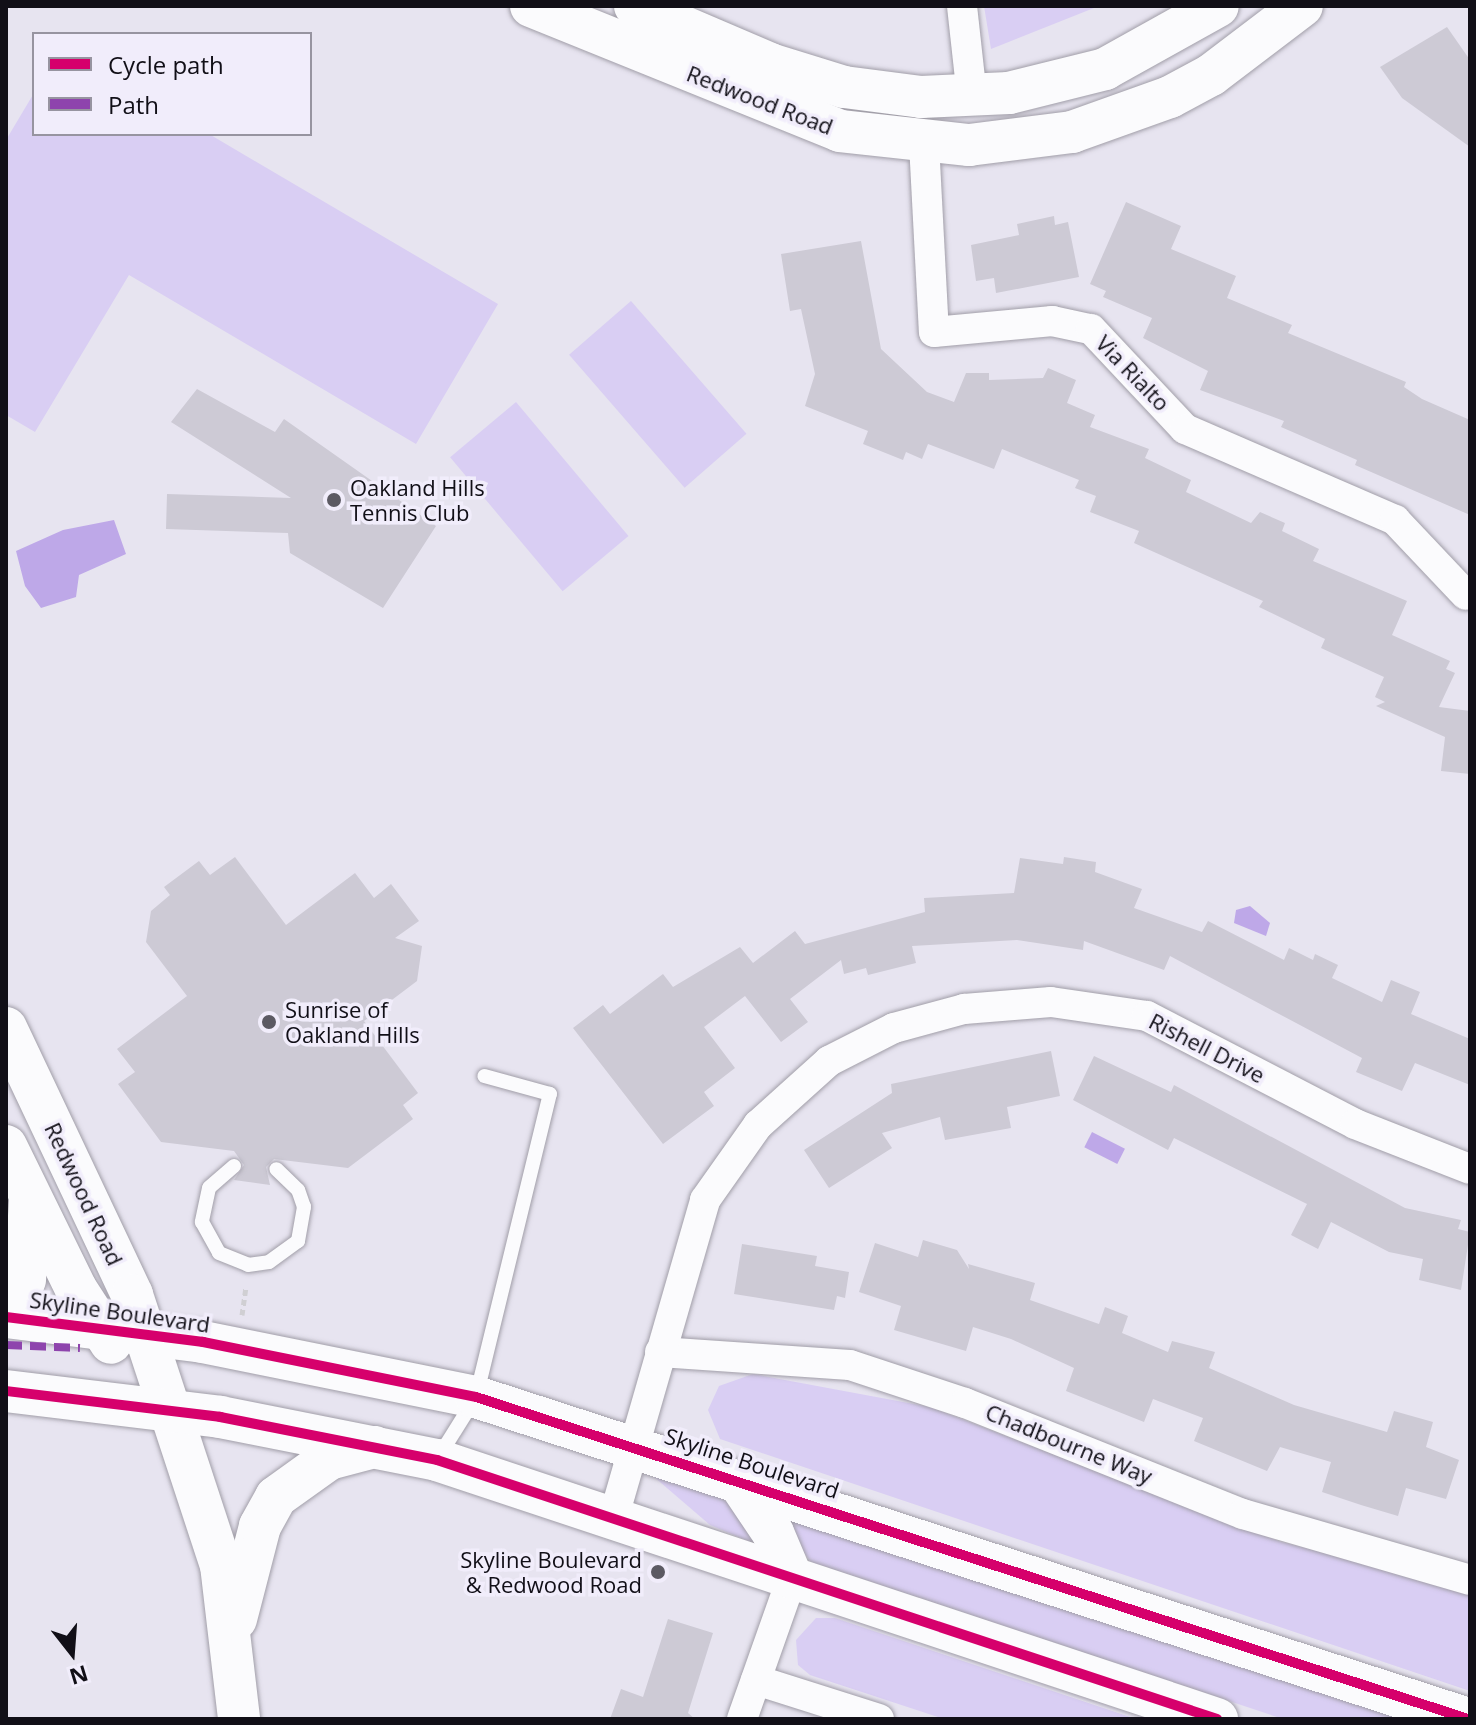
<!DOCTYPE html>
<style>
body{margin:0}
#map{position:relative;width:1476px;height:1725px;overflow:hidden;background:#e7e4f0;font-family:"Open Sans",sans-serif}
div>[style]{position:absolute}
.green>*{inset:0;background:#d9cef3;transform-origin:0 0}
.water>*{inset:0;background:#bea8e8;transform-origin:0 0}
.building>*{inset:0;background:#cdcad5}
.path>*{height:5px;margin-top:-2.5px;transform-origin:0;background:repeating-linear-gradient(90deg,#d0cfd3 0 6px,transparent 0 10px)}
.roads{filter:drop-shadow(0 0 2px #a19ea8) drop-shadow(0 0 2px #a19ea8)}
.service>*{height:14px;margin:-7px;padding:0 7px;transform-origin:7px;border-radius:7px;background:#fbfbfd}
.minor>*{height:30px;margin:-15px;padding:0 15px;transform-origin:15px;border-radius:15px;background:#fbfbfd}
.secondary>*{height:42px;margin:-21px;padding:0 21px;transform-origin:21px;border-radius:21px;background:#fbfbfd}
.quiet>*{height:8px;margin-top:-4px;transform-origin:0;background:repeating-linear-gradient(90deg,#8e44ad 0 16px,transparent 0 24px)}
.cycleway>*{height:10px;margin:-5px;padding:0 5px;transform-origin:5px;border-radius:5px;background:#d6006c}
.dots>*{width:22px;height:22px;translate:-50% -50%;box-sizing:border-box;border:4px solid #f1edfb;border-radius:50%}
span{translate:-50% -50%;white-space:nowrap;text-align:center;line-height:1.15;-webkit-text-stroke:7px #f1edfb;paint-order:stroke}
.street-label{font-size:22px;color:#110f17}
.poi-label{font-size:22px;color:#110f17}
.left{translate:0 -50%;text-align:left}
.right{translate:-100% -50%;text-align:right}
.frame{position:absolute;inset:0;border:8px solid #110f17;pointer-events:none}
.legend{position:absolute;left:32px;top:32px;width:280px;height:104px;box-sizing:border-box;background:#f1edfb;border:2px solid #9794a0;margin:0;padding:10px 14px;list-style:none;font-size:24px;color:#110f17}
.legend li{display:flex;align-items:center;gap:16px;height:40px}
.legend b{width:40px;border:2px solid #9794a0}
.north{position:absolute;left:32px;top:1613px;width:80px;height:80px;-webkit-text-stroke:6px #f1edfb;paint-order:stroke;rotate:163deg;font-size:22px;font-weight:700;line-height:32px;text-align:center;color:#110f17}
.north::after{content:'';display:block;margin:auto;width:28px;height:36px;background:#110f17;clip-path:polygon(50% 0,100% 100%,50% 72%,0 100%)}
</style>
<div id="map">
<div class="green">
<div style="clip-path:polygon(984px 6px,1099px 6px,991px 49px)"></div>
<div style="clip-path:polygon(34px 93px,34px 134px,209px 134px,498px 304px,416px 444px,129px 275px,35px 432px,6px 415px,6px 140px)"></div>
<div style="left:631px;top:301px;width:176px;height:82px;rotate:49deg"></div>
<div style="left:516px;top:402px;width:175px;height:86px;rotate:50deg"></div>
<div style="clip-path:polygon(753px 1374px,930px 1407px,1281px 1542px,1470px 1588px,1470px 1691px,720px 1439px,708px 1410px,719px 1386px)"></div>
<div style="clip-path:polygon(653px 1476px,711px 1491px,733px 1506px,760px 1546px,710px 1525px)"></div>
<div style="clip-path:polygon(769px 1504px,1415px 1719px,1283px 1719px,811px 1562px)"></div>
<div style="clip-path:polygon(816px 1618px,835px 1618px,1136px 1719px,944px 1719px,810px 1675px,798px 1665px,796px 1640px)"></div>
</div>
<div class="water">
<div style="clip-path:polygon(114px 520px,126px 554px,79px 575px,76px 597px,41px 608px,25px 586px,16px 551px,63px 530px)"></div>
<div style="clip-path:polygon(1250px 906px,1270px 923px,1266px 936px,1234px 923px,1236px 910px)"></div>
<div style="left:1092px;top:1132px;width:37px;height:17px;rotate:27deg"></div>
</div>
<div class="building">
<div style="clip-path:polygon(1447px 27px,1470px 60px,1470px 147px,1402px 98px,1380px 67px)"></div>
<div style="clip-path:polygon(1126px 202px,1181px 226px,1171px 249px,1236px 276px,1227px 298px,1292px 325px,1288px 333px,1406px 382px,1404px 387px,1422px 399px,1470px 420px,1470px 515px,1355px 465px,1357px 460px,1281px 427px,1284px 421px,1200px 390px,1208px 371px,1143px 338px,1152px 318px,1103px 297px,1106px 291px,1090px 284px)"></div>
<div style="clip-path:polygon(1054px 216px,1055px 225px,1068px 222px,1079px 277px,996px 293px,994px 278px,976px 281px,971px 245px,1019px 235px,1017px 224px)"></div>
<div style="clip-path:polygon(861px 241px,881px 349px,927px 392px,954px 402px,966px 373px,989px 373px,989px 380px,1043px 378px,1048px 368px,1076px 380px,1067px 403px,1095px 415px,1090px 427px,1149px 449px,1145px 458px,1191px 480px,1186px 492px,1251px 523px,1260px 512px,1285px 523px,1282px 531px,1319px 549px,1313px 561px,1407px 601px,1392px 635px,1450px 661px,1446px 669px,1455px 673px,1439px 707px,1470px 711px,1470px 774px,1441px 771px,1445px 737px,1376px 706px,1385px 702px,1375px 697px,1384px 677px,1321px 648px,1325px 639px,1259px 607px,1263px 601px,1134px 543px,1139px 531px,1090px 512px,1096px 496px,1075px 488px,1079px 480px,1002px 449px,994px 469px,928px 444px,922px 459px,906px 452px,903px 460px,863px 444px,868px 431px,805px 406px,815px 374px,801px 309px,790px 311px,781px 254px)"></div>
<div style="clip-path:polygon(197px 389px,275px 432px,284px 419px,436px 526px,383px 608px,290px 553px,288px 533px,166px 529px,167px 494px,291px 498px,171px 422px)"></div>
<div style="clip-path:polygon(235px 857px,286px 925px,355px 873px,374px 898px,391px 884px,419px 921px,395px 938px,422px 946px,417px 981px,364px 1021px,418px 1093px,403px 1105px,413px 1119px,348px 1168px,274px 1159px,266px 1167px,270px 1185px,234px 1180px,244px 1165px,234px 1151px,161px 1142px,118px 1084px,135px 1072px,117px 1049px,187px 996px,146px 942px,151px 911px,170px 895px,164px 887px,199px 861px,210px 875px)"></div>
<div style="clip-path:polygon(1064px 857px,1096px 862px,1095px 872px,1142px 889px,1134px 908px,1202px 932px,1208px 921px,1284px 960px,1289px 948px,1313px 960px,1315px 954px,1338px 965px,1332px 978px,1382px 1002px,1391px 980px,1420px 992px,1411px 1014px,1470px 1039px,1470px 1085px,1415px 1063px,1402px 1091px,1356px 1072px,1362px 1058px,1170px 956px,1164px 970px,1084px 941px,1083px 950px,1017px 940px,912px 946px,916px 963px,868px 975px,866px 968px,844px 974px,841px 960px,790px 999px,808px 1022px,781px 1042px,745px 996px,704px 1027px,735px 1068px,704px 1092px,714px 1106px,663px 1144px,573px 1028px,603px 1005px,610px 1014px,663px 974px,673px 987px,740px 947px,753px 963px,795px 931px,805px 944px,925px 912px,924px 898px,1014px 893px,1020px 858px,1063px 864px)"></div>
<div style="clip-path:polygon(1051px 1051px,1060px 1096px,1007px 1107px,1011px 1128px,945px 1140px,940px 1117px,882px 1133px,892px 1148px,829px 1188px,804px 1150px,892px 1093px,891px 1084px)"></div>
<div style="clip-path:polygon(1094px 1056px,1171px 1092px,1174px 1085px,1405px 1208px,1461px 1220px,1458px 1229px,1470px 1232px,1461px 1290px,1419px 1280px,1423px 1259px,1389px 1252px,1331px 1222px,1318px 1249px,1291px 1235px,1307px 1204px,1174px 1138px,1168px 1150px,1073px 1100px)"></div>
<div style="clip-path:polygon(923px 1240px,957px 1250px,969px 1269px,968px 1264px,1035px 1283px,1030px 1300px,1099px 1324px,1105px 1307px,1128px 1316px,1122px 1333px,1168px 1352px,1172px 1341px,1215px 1352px,1209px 1368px,1294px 1405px,1387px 1432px,1394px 1411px,1433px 1422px,1426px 1447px,1459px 1460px,1446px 1499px,1406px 1488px,1398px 1516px,1361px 1505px,1322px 1492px,1331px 1462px,1280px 1447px,1267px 1471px,1194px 1441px,1203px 1418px,1153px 1399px,1144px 1422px,1066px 1391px,1074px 1368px,1011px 1339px,973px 1327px,966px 1351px,894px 1330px,901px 1306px,859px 1292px,875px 1243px,918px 1257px)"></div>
<div style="clip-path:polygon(742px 1244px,817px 1256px,815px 1266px,849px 1272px,845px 1298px,837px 1296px,834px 1310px,734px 1294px)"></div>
<div style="clip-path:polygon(668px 1619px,713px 1633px,688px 1713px,695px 1719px,610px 1719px,621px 1689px,643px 1697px)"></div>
</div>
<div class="path">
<div style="left:242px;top:1315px;width:29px;rotate:-82deg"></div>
</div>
<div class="roads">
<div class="service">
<div style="left:234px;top:1166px;width:33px;rotate:139deg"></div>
<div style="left:209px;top:1188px;width:35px;rotate:102deg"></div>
<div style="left:202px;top:1222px;width:35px;rotate:61deg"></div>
<div style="left:219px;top:1253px;width:31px;rotate:22deg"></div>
<div style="left:248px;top:1265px;width:21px;rotate:-8deg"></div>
<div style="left:269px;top:1262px;width:36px;rotate:-36deg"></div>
<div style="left:298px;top:1241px;width:35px;rotate:-80deg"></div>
<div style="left:304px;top:1207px;width:18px;rotate:-109deg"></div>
<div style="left:298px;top:1190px;width:30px;rotate:-136deg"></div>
<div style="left:439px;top:1456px;width:70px;rotate:-57.9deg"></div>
<div style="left:476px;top:1397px;width:312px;rotate:-76.3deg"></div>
<div style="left:550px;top:1094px;width:68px;rotate:-164.7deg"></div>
</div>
<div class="minor">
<div style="left:962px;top:6px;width:91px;rotate:83.7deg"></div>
<div style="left:924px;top:143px;width:189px;rotate:87deg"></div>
<div style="left:934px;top:332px;width:119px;rotate:-5.3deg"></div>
<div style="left:1052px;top:321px;width:40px;rotate:12deg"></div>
<div style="left:1091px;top:329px;width:137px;rotate:46.8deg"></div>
<div style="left:1185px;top:429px;width:229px;rotate:23.4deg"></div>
<div style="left:1395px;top:520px;width:103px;rotate:46.6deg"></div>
<div style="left:660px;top:1352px;width:190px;rotate:3.9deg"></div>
<div style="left:850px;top:1365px;width:121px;rotate:18.3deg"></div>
<div style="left:965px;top:1403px;width:299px;rotate:21.8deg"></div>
<div style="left:1243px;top:1514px;width:236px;rotate:16.2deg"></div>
<div style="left:614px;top:1516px;width:329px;rotate:-73.9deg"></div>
<div style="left:705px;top:1200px;width:92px;rotate:-54.8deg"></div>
<div style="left:758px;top:1125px;width:96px;rotate:-42deg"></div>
<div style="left:829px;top:1061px;width:73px;rotate:-26.9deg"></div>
<div style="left:894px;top:1028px;width:73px;rotate:-15.2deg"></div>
<div style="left:964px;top:1009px;width:87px;rotate:-4.6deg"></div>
<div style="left:1051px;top:1002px;width:97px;rotate:8.3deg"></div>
<div style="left:1147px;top:1016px;width:234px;rotate:27.4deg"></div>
<div style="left:1355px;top:1124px;width:123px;rotate:21.4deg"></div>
<div style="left:756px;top:1680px;width:129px;rotate:17.6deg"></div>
<div style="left:742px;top:1719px;width:150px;rotate:-70.5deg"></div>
</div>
<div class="secondary">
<div style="left:531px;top:6px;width:333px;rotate:22deg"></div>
<div style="left:840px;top:131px;width:130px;rotate:6.2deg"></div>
<div style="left:969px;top:145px;width:104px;rotate:-7.2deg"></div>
<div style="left:1072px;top:132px;width:104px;rotate:-19.7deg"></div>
<div style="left:1170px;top:97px;width:47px;rotate:-28.2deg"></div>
<div style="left:1211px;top:75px;width:114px;rotate:-37.2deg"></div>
<div style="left:635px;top:6px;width:147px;rotate:23.2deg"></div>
<div style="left:770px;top:64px;width:77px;rotate:17.3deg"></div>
<div style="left:844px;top:87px;width:78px;rotate:7.4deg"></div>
<div style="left:921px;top:97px;width:88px;rotate:-2.6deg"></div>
<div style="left:1009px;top:93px;width:99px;rotate:-14deg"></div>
<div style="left:1105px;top:69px;width:129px;rotate:-29.1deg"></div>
<div style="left:6px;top:1028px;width:295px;rotate:64.7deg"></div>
<div style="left:132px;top:1295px;width:284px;rotate:71.8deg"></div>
<div style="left:221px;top:1565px;width:155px;rotate:83.3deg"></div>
<div style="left:6px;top:1146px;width:159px;rotate:63.9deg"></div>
<div style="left:76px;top:1289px;width:64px;rotate:57.1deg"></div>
<div style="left:6px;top:1297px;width:25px;rotate:-42deg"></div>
<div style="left:25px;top:1280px;width:79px;rotate:-86.4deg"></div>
<div style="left:6px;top:1317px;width:199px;rotate:7.2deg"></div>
<div style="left:203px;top:1342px;width:278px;rotate:11.4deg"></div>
<div style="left:476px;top:1397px;width:1043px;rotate:17.98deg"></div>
<div style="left:6px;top:1391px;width:216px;rotate:6.9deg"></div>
<div style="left:220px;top:1417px;width:221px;rotate:11.2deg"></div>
<div style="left:437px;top:1460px;width:822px;rotate:18.37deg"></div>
<div style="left:738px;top:1481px;width:63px;rotate:56.1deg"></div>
<div style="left:773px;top:1533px;width:49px;rotate:67.1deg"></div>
<div style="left:236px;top:1619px;width:96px;rotate:-75.5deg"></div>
<div style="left:260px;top:1526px;width:33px;rotate:-61deg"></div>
<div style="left:276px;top:1497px;width:65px;rotate:-35.6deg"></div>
<div style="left:329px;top:1459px;width:47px;rotate:-14.9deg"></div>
</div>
</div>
<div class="quiet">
<div style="left:6px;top:1345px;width:74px;rotate:2.3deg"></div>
</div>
<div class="cycleway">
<div style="left:6px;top:1317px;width:199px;rotate:7.2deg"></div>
<div style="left:203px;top:1342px;width:278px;rotate:11.4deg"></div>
<div style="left:476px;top:1397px;width:1043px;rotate:17.98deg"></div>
<div style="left:6px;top:1391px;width:216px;rotate:6.9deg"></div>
<div style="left:220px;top:1417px;width:221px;rotate:11.2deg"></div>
<div style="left:437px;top:1460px;width:822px;rotate:18.37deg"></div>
</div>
<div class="dots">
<div style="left:334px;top:500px;background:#5c5a63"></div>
<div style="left:269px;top:1022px;background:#5c5a63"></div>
<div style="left:658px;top:1572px;background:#5c5a63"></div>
</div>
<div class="street-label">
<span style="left:760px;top:100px;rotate:21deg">Redwood Road</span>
<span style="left:1133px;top:373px;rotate:46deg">Via Rialto</span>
<span style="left:1207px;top:1048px;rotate:27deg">Rishell Drive</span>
<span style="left:84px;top:1194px;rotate:65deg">Redwood Road</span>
<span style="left:120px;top:1312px;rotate:8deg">Skyline Boulevard</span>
<span style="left:1069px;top:1444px;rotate:22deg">Chadbourne Way</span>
<span style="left:752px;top:1463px;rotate:18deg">Skyline Boulevard</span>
</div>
<div class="poi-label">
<span class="left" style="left:350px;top:500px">Oakland Hills<br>Tennis Club</span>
<span class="left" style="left:285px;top:1022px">Sunrise of<br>Oakland Hills</span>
<span class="right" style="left:642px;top:1572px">Skyline Boulevard<br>&amp; Redwood Road</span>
</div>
<div class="frame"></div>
<ul class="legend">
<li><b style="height:10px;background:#d6006c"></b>Cycle path</li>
<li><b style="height:10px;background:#8e44ad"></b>Path</li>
</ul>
<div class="north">N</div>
</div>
